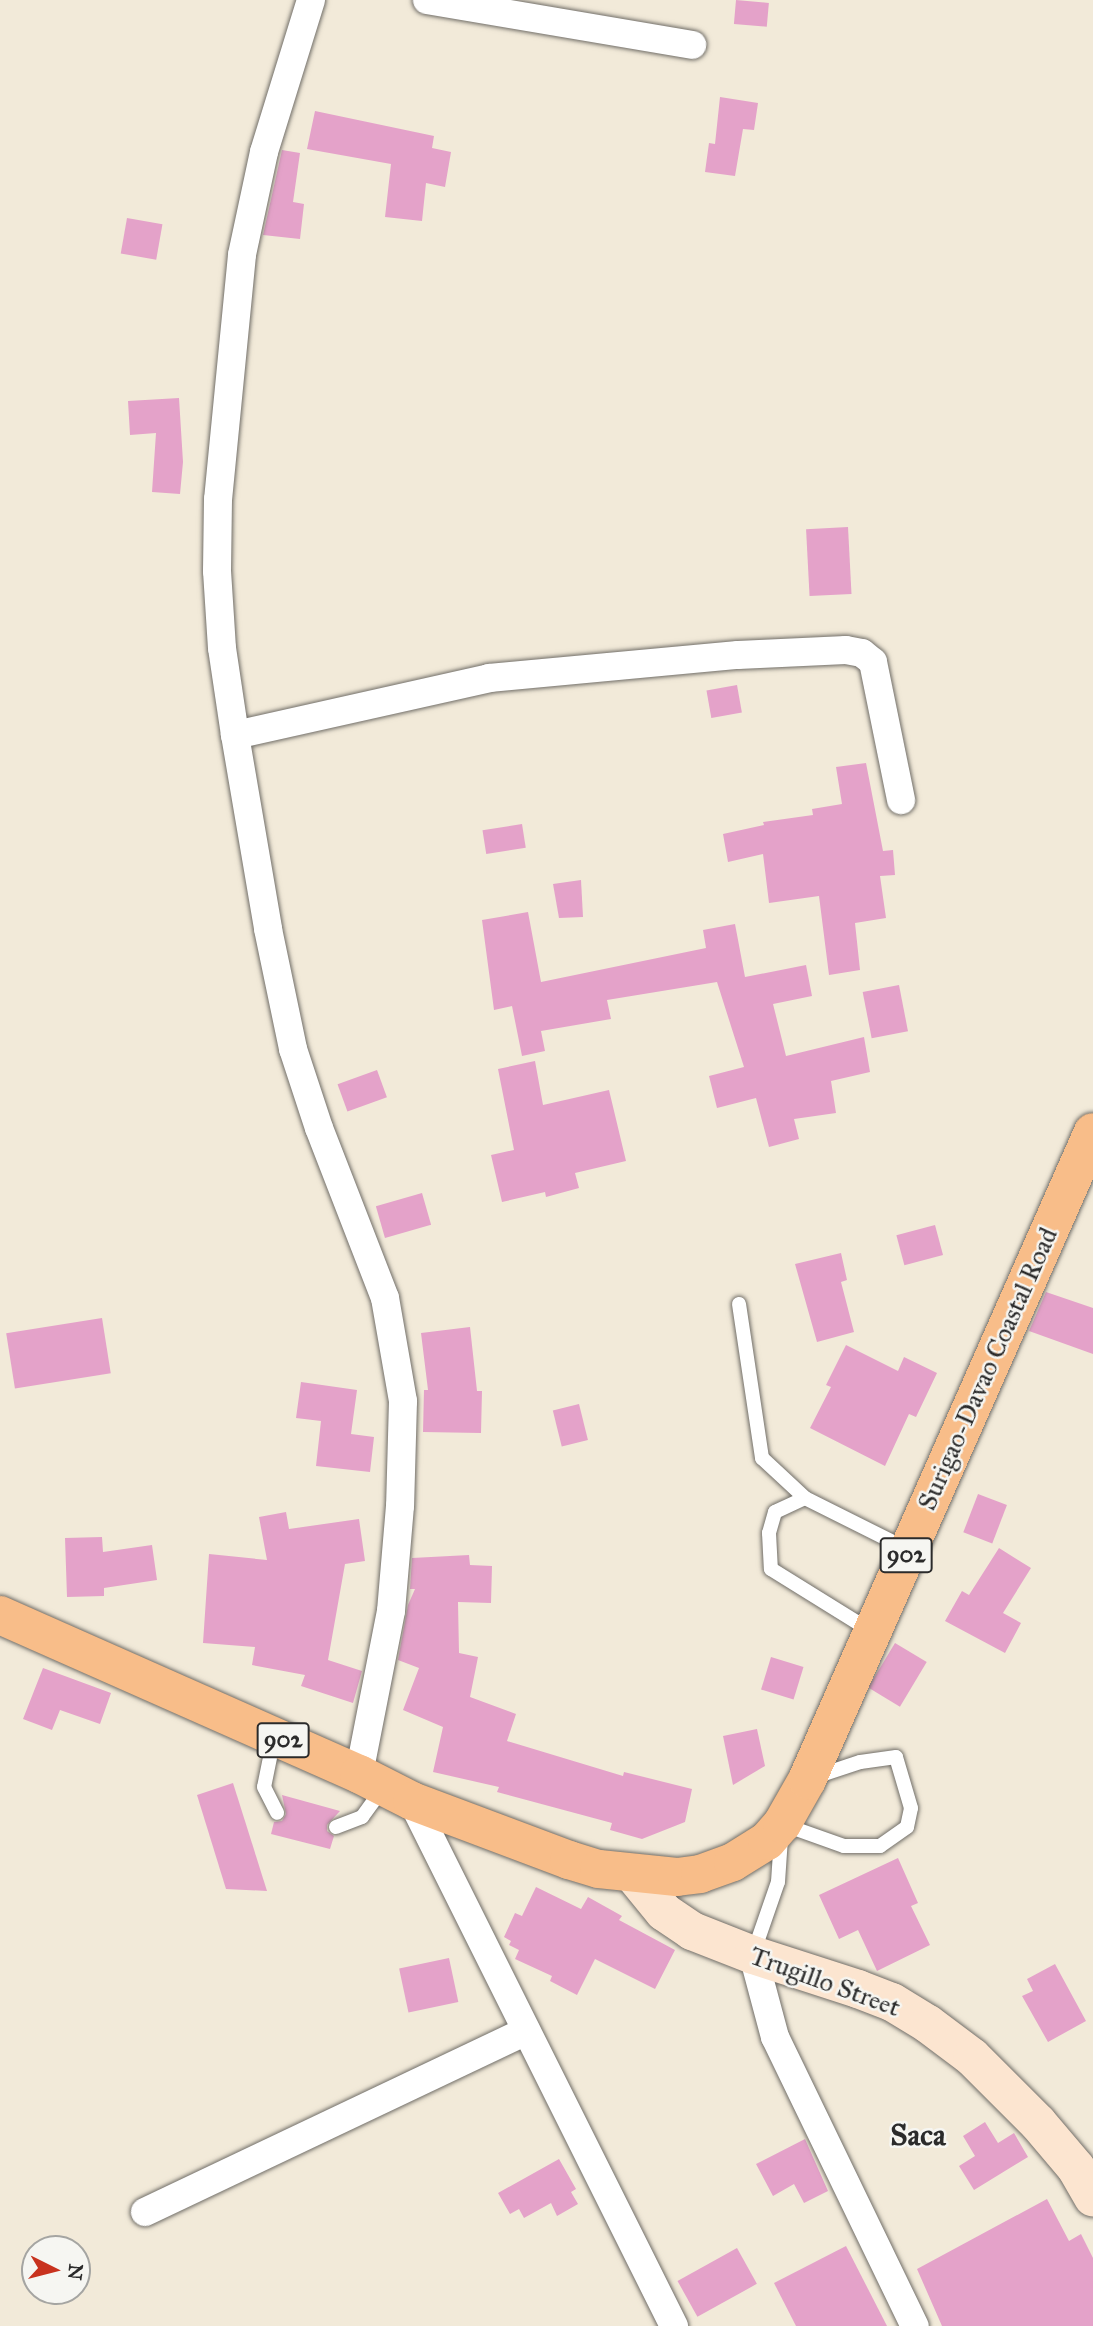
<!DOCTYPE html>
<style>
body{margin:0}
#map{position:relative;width:1093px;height:2326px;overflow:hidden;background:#f2ead9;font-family:"IM FELL Great Primer",serif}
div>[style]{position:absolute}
.building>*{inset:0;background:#e4a2c9;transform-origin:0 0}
.roads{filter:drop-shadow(0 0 2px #716e68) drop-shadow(0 0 2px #716e68)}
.lane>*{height:14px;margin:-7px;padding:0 7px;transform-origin:7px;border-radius:7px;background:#fff}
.street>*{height:28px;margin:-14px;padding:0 14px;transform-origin:14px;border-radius:14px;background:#fff}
.secondary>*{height:38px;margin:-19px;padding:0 19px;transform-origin:19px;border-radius:19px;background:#fce5d0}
.highway>*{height:38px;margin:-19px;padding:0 19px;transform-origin:19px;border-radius:19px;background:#f8bd89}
span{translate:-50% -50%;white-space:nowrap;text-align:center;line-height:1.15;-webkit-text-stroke:5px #f6f6f2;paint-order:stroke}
.shield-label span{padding:2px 5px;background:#f6f6f2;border:2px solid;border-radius:5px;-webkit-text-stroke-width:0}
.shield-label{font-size:24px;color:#2b2b2b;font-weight:700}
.street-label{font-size:26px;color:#2b2b2b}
.quarter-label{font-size:30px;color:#2b2b2b;font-weight:700}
.north{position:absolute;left:21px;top:2235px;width:70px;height:70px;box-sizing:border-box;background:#f6f6f2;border:2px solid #a5a5a2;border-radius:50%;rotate:96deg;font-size:19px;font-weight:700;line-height:28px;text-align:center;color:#2b2b2b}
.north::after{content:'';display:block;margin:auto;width:24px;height:32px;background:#c8321e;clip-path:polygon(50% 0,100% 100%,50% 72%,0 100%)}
</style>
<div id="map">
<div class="building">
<div style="left:736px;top:0;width:33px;height:24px;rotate:5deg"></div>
<div style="clip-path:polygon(720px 97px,758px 103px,754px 130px,743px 129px,735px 176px,705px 172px,709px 143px,715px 144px)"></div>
<div style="clip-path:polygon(315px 111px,434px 136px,432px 148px,451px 152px,445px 187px,426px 183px,422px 221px,385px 217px,391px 164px,307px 149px)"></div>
<div style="clip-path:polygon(282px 150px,300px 153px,293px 202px,304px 204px,300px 239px,263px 235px)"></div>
<div style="left:127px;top:218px;width:36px;height:36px;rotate:10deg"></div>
<div style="clip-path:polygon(179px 398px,183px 462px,180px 494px,152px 492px,156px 433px,130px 435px,128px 401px)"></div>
<div style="left:848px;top:527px;width:67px;height:42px;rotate:87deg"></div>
<div style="left:737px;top:685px;width:28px;height:31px;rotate:80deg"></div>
<div style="clip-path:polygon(866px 763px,883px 851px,893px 850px,895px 875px,880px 876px,886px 918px,855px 923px,860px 970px,829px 975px,819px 896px,769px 903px,763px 854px,728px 862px,723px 834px,764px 825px,763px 822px,813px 815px,812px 809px,842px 804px,836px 767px)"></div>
<div style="left:522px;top:824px;width:24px;height:40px;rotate:81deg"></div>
<div style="clip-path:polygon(581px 880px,583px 917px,559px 918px,553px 884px)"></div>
<div style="clip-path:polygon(528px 912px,541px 982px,706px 948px,703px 930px,735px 924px,745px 977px,806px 965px,812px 996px,773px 1004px,786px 1056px,864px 1037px,870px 1072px,831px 1081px,836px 1113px,794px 1119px,799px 1139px,769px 1147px,756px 1098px,717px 1108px,709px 1076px,744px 1067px,717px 982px,607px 1000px,611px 1019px,541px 1031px,545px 1051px,522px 1056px,512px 1006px,494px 1010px,482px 920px)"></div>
<div style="left:899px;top:985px;width:47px;height:37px;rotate:79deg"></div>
<div style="clip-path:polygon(535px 1061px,543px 1105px,609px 1090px,626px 1161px,575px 1173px,579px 1188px,546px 1197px,545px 1192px,502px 1202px,491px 1155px,514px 1150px,498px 1069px)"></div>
<div style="left:377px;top:1070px;width:29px;height:42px;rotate:70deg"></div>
<div style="left:422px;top:1193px;width:33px;height:48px;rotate:74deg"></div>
<div style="left:935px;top:1225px;width:31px;height:40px;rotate:75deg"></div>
<div style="clip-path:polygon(841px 1253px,847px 1280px,841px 1282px,854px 1332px,817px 1342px,795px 1264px)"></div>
<div style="clip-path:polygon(1046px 1292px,1093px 1308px,1093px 1354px,1029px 1331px)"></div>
<div style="left:102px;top:1318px;width:56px;height:97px;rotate:81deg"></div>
<div style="clip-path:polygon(470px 1327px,477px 1391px,482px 1391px,481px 1433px,423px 1432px,424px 1390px,428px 1390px,421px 1333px)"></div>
<div style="clip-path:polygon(846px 1345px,898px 1371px,904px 1357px,937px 1373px,916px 1417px,909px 1414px,885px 1466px,810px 1428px,831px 1387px,826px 1385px)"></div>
<div style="clip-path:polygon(301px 1382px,357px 1390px,351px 1434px,374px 1437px,370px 1472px,316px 1466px,321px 1421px,296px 1418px)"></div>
<div style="left:579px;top:1404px;width:37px;height:27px;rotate:76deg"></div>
<div style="left:978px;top:1494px;width:31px;height:41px;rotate:21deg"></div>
<div style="clip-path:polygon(286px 1512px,289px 1529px,359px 1519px,365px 1561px,345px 1564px,328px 1660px,362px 1671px,353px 1703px,301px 1686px,305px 1675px,252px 1665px,255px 1647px,203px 1643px,209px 1554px,267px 1560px,259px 1517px)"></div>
<div style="clip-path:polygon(102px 1537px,103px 1552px,152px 1545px,157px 1580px,104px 1588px,104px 1596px,67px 1597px,65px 1538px)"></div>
<div style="clip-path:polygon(999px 1548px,1031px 1568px,1003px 1613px,1021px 1623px,1005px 1653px,945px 1621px,962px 1591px,969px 1595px)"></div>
<div style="clip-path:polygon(469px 1555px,470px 1565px,492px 1566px,491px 1603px,458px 1602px,459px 1653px,478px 1657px,470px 1697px,516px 1714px,507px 1741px,623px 1776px,624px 1772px,692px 1789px,685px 1822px,642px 1839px,610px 1830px,612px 1823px,497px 1792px,499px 1787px,433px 1772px,443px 1727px,403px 1710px,419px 1668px,398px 1660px,408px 1605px,415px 1589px,410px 1589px,412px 1558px)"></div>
<div style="left:895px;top:1643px;width:37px;height:52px;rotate:31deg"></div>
<div style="left:771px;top:1657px;width:34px;height:34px;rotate:17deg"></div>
<div style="clip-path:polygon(43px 1668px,111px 1693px,100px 1724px,60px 1710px,52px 1730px,23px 1719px)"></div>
<div style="clip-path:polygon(757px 1729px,765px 1766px,733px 1785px,723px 1736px)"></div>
<div style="clip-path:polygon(233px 1783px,267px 1891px,226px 1889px,197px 1795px)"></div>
<div style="clip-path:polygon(282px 1795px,340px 1811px,327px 1825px,327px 1831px,334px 1836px,330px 1849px,271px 1834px,274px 1822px,282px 1821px,286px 1814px)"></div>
<div style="clip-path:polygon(898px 1858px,918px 1903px,911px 1906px,930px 1945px,877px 1971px,858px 1930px,839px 1939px,819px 1895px)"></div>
<div style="clip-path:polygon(536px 1887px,581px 1909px,588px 1897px,622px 1916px,619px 1920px,675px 1950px,655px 1989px,595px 1959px,577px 1995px,550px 1981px,552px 1976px,515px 1959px,519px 1950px,509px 1945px,511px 1941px,504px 1937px,515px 1913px,522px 1916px)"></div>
<div style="left:449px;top:1958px;width:45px;height:51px;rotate:78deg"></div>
<div style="clip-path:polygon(1055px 1964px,1086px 2021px,1048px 2042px,1022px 1996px,1033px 1991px,1027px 1979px)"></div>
<div style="clip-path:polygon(985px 2122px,998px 2143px,1014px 2133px,1028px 2157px,974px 2190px,959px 2166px,975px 2156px,963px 2136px)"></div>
<div style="clip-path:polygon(805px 2139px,828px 2191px,804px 2203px,794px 2184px,773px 2196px,756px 2164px)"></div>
<div style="clip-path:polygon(559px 2159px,576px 2189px,571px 2192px,578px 2204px,557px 2216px,551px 2203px,524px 2218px,519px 2209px,510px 2214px,498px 2193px)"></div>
<div style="clip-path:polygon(1047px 2199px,1069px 2241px,1081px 2234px,1093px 2258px,1093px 2326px,942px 2326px,917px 2269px)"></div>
<div style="clip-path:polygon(846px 2246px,887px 2326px,796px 2326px,774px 2283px)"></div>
<div style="left:737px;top:2248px;width:41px;height:68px;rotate:61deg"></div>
</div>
<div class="roads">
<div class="lane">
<div style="left:739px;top:1304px;width:156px;rotate:81.5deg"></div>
<div style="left:762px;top:1458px;width:59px;rotate:42.9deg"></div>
<div style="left:805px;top:1498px;width:114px;rotate:26.6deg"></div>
<div style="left:805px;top:1498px;width:33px;rotate:155deg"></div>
<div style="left:775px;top:1512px;width:22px;rotate:106deg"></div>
<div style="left:769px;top:1533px;width:36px;rotate:87deg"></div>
<div style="left:771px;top:1569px;width:118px;rotate:31.8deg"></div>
<div style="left:274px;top:1738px;width:50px;rotate:101.5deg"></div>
<div style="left:264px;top:1787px;width:29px;rotate:63deg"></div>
<div style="left:336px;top:1827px;width:28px;rotate:-21deg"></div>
<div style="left:362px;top:1817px;width:37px;rotate:-54deg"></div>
<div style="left:753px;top:1954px;width:76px;rotate:-70.9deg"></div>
<div style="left:778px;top:1882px;width:58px;rotate:-86.1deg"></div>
<div style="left:782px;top:1824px;width:66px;rotate:19.5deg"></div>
<div style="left:844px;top:1846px;width:36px"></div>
<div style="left:880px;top:1846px;width:33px;rotate:-35deg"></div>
<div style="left:907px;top:1827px;width:19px;rotate:-78deg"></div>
<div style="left:911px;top:1808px;width:53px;rotate:-106.4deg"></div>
<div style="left:896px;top:1757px;width:36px;rotate:172deg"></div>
<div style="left:860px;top:1762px;width:47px;rotate:161.6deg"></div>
</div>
<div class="street">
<div style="left:311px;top:0;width:159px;rotate:107.2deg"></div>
<div style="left:264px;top:152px;width:105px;rotate:102.1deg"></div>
<div style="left:242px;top:255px;width:245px;rotate:95.6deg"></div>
<div style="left:218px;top:499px;width:72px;rotate:90.8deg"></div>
<div style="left:217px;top:571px;width:77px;rotate:86.3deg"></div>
<div style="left:222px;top:648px;width:88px;rotate:81.5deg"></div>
<div style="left:235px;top:735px;width:197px;rotate:80.3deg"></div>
<div style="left:268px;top:929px;width:123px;rotate:78.2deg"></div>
<div style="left:293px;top:1049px;width:83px;rotate:71.8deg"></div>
<div style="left:319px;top:1128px;width:182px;rotate:68.8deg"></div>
<div style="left:385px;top:1298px;width:105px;rotate:80.1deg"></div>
<div style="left:403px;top:1401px;width:105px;rotate:91.6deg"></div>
<div style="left:400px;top:1506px;width:105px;rotate:94.9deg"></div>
<div style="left:391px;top:1611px;width:166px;rotate:101.1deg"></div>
<div style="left:427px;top:0;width:269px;rotate:9.6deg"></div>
<div style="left:235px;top:735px;width:260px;rotate:-12.6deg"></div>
<div style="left:489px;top:678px;width:250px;rotate:-5.3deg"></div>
<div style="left:738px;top:655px;width:108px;rotate:-2.7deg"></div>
<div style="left:846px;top:650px;width:16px;rotate:11deg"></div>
<div style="left:862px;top:653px;width:14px;rotate:39deg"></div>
<div style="left:873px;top:662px;width:141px;rotate:78.5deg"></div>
<div style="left:412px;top:1801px;width:587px;rotate:63.48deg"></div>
<div style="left:753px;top:1955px;width:85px;rotate:75deg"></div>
<div style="left:775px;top:2037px;width:321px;rotate:64.2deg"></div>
<div style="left:145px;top:2212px;width:422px;rotate:-25.4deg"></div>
</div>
<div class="secondary">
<div style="left:632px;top:1873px;width:50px;rotate:50.6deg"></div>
<div style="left:664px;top:1912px;width:34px;rotate:34deg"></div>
<div style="left:692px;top:1931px;width:66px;rotate:21.5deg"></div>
<div style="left:753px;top:1955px;width:110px;rotate:17.9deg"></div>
<div style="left:858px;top:1989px;width:36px;rotate:21deg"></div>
<div style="left:892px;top:2002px;width:42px;rotate:31.4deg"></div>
<div style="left:928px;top:2024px;width:55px;rotate:36.9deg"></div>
<div style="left:972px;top:2057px;width:93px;rotate:45deg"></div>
<div style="left:1038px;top:2123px;width:59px;rotate:49.8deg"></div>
<div style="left:1076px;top:2168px;width:34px;rotate:60deg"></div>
</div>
<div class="highway">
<div style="left:0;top:1615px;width:393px;rotate:23.9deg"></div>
<div style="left:359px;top:1774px;width:59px;rotate:27deg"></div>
<div style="left:412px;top:1801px;width:168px;rotate:20.6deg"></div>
<div style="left:569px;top:1860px;width:31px;rotate:17deg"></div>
<div style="left:599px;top:1869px;width:78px;rotate:5.9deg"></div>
<div style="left:677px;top:1877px;width:23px;rotate:-7deg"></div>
<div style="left:700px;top:1874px;width:35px;rotate:-20deg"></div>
<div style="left:733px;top:1862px;width:40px;rotate:-32deg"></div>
<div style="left:767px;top:1841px;width:23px;rotate:-49deg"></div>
<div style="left:782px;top:1824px;width:51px;rotate:-60.4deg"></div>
<div style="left:807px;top:1780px;width:708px;rotate:-66.19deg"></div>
</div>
</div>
<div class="shield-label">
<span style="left:906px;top:1555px">902</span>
<span style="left:283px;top:1740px">902</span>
</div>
<div class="street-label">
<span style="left:988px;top:1369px;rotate:-66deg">Surigao-Davao Coastal Road</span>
<span style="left:825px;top:1982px;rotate:20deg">Trugillo Street</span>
</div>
<div class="quarter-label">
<span style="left:918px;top:2135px">Saca</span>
</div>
<div class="north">N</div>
</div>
